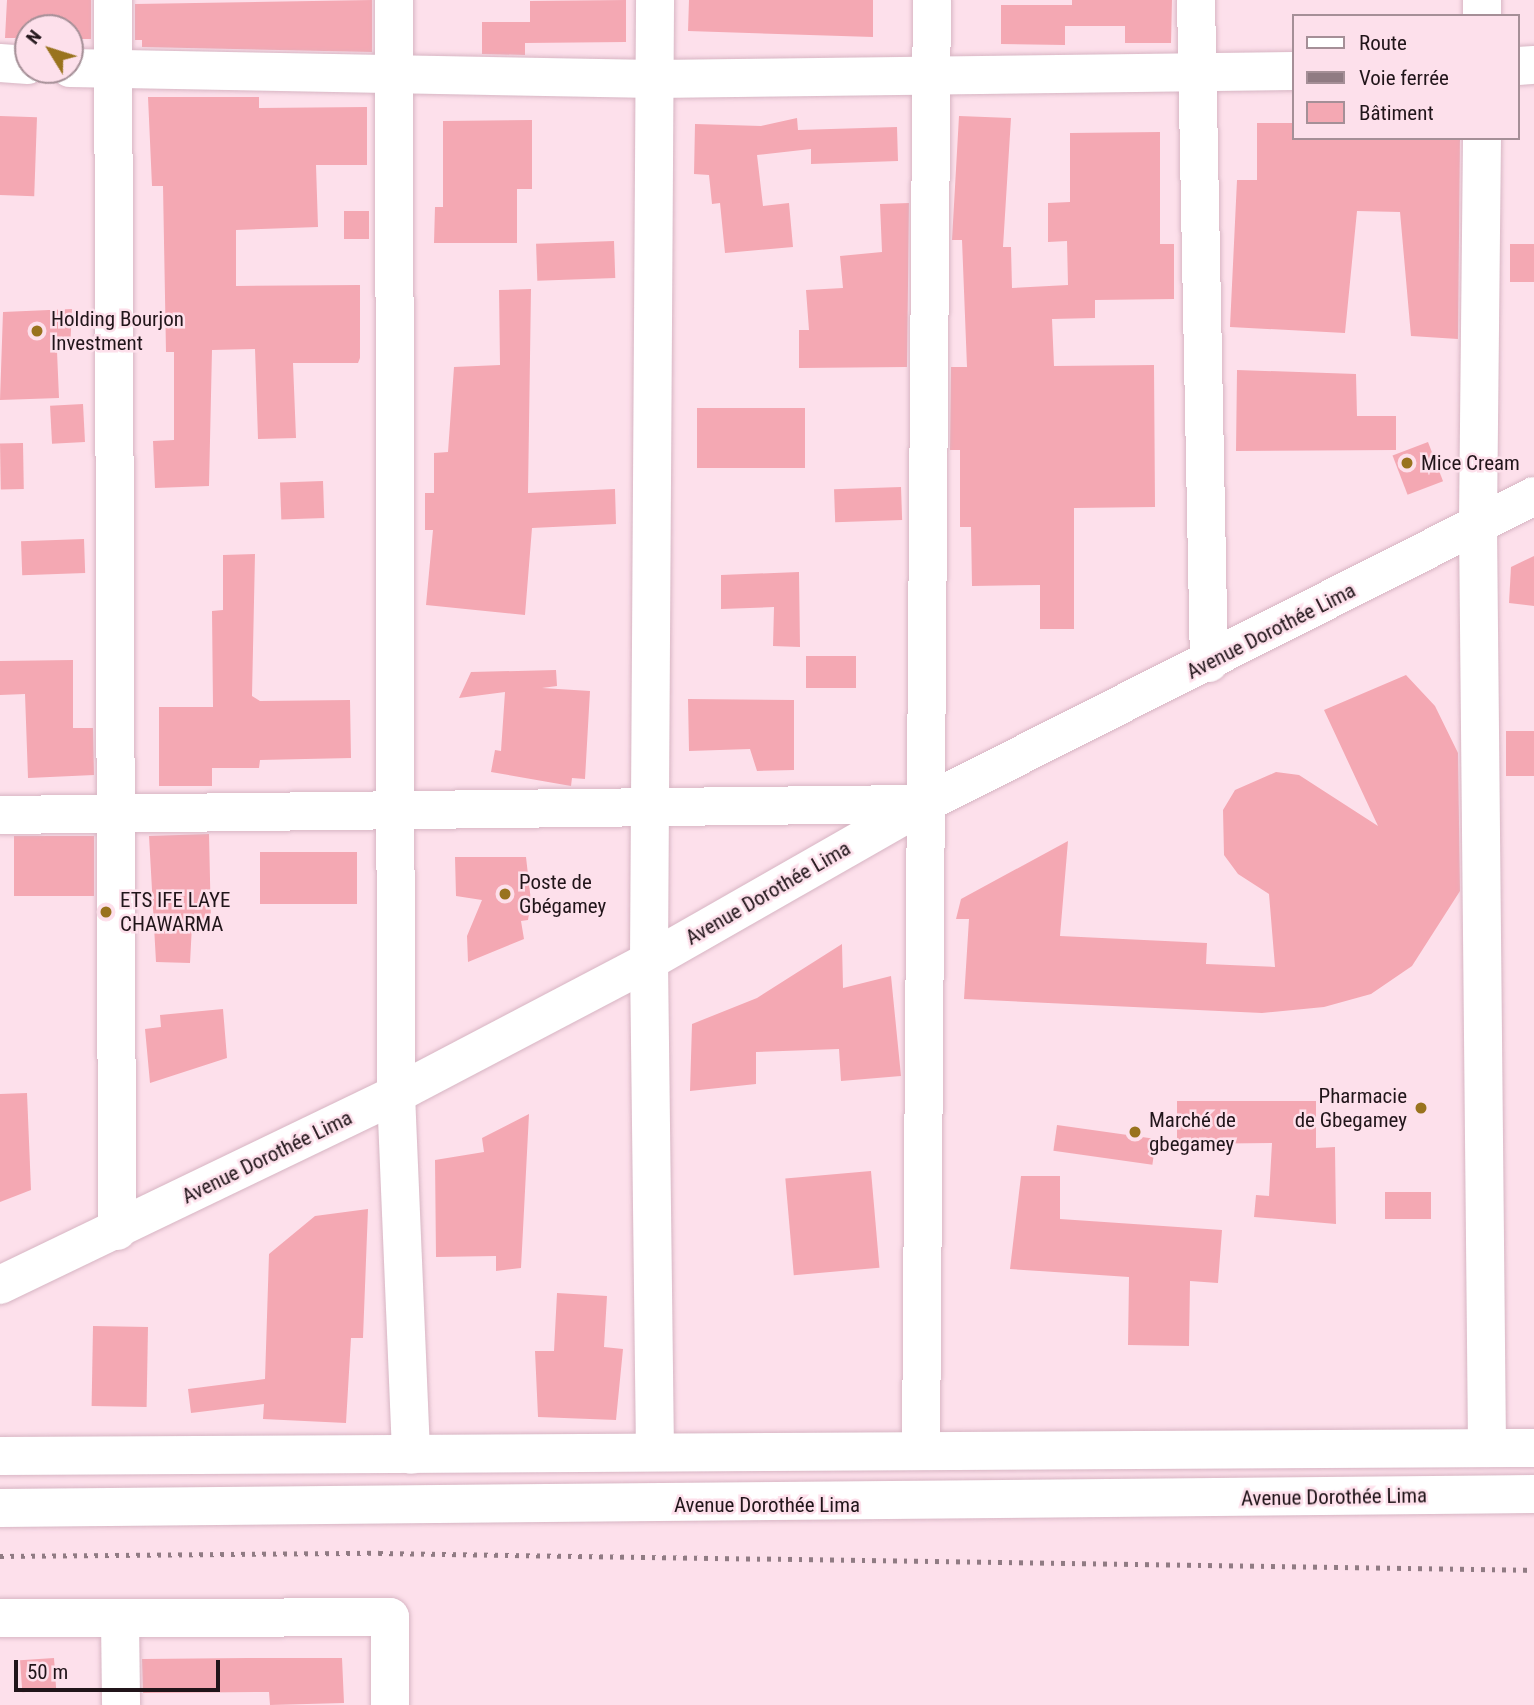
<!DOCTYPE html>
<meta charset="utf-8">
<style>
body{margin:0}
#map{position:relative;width:1534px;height:1705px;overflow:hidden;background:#fde0eb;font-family:"Roboto Condensed",sans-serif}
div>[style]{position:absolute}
.building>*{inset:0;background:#f4a8b3;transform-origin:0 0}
.roads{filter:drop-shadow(0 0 2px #d7b5c3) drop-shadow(0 0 2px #d7b5c3)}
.minor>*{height:38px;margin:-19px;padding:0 19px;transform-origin:19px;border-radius:19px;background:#fff}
.major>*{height:38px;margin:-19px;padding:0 19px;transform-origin:19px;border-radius:19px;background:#fff}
.rail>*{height:5px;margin-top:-2.5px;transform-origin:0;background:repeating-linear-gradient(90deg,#907b83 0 3.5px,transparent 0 10.5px)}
.dots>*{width:19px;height:19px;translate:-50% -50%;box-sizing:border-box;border:4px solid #fde0eb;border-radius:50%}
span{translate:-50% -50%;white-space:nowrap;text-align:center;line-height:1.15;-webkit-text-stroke:5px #fde0eb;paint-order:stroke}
.poi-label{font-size:21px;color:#21151a}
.left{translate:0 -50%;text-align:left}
.right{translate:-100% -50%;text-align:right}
.street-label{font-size:21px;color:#21151a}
.legend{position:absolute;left:1292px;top:14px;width:228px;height:126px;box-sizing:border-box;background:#fde0eb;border:2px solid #a58f97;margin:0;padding:9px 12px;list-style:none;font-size:21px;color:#21151a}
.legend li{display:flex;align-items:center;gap:14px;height:35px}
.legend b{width:35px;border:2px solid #a58f97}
.north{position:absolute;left:14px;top:14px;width:70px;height:70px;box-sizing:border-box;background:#fde0eb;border:2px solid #a58f97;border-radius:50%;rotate:308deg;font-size:19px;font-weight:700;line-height:28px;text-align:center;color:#21151a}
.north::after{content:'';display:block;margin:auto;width:24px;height:32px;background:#99731e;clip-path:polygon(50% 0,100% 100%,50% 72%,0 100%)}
.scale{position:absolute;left:14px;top:1660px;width:206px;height:32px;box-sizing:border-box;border:4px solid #21151a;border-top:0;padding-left:9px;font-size:21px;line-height:24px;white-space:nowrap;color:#21151a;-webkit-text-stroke:5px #fde0eb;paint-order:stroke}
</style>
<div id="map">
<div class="building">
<div style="clip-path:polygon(7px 0,91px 0,91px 39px,70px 39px,70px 28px,28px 28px,28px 38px,5px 38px)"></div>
<div style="clip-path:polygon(372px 0,372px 52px,142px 47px,142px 40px,135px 40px,135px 4px)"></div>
<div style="clip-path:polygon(626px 0,626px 42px,525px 43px,525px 55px,482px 54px,482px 22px,530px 22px,530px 1px)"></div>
<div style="clip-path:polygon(689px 0,873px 0,873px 37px,688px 31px)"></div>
<div style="clip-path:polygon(1072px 0,1172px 0,1171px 43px,1125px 43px,1125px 26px,1065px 26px,1065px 45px,1001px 44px,1001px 5px,1072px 5px)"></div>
<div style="clip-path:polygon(148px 97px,259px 97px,259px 108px,367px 107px,367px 165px,316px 165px,318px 227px,236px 230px,236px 286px,360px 285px,360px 358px,358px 363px,293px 363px,296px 438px,258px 439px,255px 349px,212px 350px,209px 486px,155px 488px,153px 441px,174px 440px,174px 352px,166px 352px,163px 186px,152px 186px)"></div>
<div style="left:0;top:116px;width:37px;height:79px;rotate:2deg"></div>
<div style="clip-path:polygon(959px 116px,1011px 118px,1003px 247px,1011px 247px,1012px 288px,1068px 285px,1067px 241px,1048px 242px,1048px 203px,1070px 202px,1070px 133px,1160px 132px,1160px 244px,1174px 244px,1174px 299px,1095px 300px,1095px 318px,1052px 319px,1054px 366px,1154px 365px,1155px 507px,1074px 508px,1074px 629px,1040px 629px,1040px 585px,972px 586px,971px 527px,960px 527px,960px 450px,950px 450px,951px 367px,967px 367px,962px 240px,952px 240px)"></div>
<div style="clip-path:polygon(797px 118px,798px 130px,897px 127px,898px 161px,811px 164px,811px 149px,757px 155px,763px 206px,789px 203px,793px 247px,725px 253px,720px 203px,712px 204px,709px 175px,694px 174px,695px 124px,761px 126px)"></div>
<div style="clip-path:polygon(532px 120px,532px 189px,517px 189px,517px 243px,434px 243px,435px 207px,443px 207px,443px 121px)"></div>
<div style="clip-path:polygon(1257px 123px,1294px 123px,1294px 138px,1460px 138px,1458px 339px,1411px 336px,1400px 212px,1357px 211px,1345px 333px,1230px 327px,1237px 180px,1257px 180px)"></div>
<div style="clip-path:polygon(909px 203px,907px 367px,799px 368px,799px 330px,809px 330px,806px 290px,843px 288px,840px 256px,882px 252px,880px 204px)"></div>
<div style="left:344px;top:211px;width:25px;height:28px"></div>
<div style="left:614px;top:241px;width:37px;height:78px;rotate:88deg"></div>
<div style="left:1510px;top:244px;width:24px;height:38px"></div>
<div style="clip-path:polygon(531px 289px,528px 493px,615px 489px,616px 524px,532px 528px,525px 615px,426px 605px,433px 530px,425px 530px,425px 493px,434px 493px,434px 453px,448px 452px,454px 367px,500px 365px,499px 290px)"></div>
<div style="clip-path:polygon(72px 309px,70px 350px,57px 351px,59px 398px,0 400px,3px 312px)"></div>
<div style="clip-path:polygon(1237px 370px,1356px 374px,1357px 416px,1396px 416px,1396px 450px,1236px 451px)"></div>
<div style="left:83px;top:404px;width:38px;height:33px;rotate:87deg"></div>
<div style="left:805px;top:408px;width:60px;height:108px;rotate:90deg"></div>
<div style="left:1428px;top:442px;width:42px;height:38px;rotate:69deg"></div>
<div style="left:23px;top:443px;width:46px;height:23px;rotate:89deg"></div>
<div style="left:323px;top:481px;width:37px;height:43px;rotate:88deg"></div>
<div style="left:901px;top:487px;width:33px;height:67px;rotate:88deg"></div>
<div style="left:84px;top:539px;width:34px;height:63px;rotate:88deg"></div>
<div style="clip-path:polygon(255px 554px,252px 696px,260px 701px,350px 700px,351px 758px,260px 760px,259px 768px,212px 768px,212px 786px,159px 786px,159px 707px,213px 707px,212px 611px,223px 610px,223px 555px)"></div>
<div style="clip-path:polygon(1534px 556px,1534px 606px,1509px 603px,1511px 567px)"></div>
<div style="clip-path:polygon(799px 572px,800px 647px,773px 646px,774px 607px,721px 609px,721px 575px)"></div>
<div style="left:856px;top:656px;width:32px;height:50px;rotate:90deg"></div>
<div style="clip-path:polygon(73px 660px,73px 728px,93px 728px,94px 775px,28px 778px,25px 694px,0 695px,0 661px)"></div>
<div style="clip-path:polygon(556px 670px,557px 686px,542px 688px,590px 691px,585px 779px,572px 778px,571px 786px,491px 772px,495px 750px,501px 751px,505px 692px,459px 698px,471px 672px)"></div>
<div style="clip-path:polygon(1406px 675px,1435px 706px,1458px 753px,1460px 891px,1412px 966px,1371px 994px,1324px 1007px,1262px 1013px,964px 999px,969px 919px,956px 919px,961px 899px,1068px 841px,1060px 936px,1207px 943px,1206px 964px,1275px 967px,1269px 894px,1238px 874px,1224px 855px,1223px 810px,1235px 790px,1276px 772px,1299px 775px,1378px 826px,1324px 710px)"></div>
<div style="clip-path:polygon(688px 699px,794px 700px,794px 770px,757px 771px,750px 749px,689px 751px)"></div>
<div style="left:1506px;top:731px;width:28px;height:45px"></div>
<div style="clip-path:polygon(209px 834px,211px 924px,192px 925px,190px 963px,156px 962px,149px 836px)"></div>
<div style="left:94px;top:836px;width:60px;height:80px;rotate:90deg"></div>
<div style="left:357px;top:852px;width:52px;height:97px;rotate:90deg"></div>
<div style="clip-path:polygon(455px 857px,526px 857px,531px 901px,528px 920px,521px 921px,524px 939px,468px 962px,467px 936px,482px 900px,456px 896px)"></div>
<div style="clip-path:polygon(842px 944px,843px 988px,891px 976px,901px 1076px,841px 1081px,839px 1049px,756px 1052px,756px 1084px,690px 1091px,692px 1024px,757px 998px)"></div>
<div style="clip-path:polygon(223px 1009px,227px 1058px,150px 1083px,145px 1029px,161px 1027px,160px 1015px)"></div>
<div style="clip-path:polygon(27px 1093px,31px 1190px,0 1202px,0 1094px)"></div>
<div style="clip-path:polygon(1177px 1101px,1316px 1101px,1316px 1148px,1335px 1147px,1336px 1224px,1254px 1217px,1256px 1195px,1269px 1196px,1272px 1143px,1177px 1144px)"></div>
<div style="clip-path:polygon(529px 1114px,521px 1268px,496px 1271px,496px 1256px,436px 1257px,435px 1160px,484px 1152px,482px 1138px)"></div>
<div style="left:1057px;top:1125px;width:100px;height:26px;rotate:8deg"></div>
<div style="left:871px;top:1171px;width:97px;height:86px;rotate:85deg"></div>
<div style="clip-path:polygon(1021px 1176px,1060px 1176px,1060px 1219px,1222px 1230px,1218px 1283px,1190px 1281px,1189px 1346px,1128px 1345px,1129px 1277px,1010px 1269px)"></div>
<div style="left:1431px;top:1192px;width:27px;height:46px;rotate:90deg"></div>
<div style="clip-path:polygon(368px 1209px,363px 1338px,351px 1338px,346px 1423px,263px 1419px,264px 1404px,191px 1413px,188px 1389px,265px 1379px,269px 1254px,315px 1216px)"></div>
<div style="clip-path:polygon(557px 1293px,607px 1296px,604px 1347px,623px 1349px,616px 1420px,538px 1417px,535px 1351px,554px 1351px)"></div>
<div style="left:93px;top:1326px;width:55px;height:80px;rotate:1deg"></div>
<div style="left:54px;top:1658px;width:32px;height:34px;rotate:86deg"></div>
<div style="clip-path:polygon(248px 1658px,342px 1658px,344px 1703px,270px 1705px,269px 1692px,143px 1693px,142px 1659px)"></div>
</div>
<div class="roads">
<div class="minor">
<div style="left:113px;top:0;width:1231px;rotate:89.81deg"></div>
<div style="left:394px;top:0;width:1094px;rotate:89.9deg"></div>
<div style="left:396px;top:1094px;width:361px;rotate:87.6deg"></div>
<div style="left:1196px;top:0;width:663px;rotate:88.88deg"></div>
<div style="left:1482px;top:0;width:16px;rotate:90deg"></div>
<div style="left:0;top:63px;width:28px;rotate:4deg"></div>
<div style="left:1518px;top:66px;width:16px;rotate:-4deg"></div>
<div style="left:70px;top:68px;width:585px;rotate:1.08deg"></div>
<div style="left:655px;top:79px;width:639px;rotate:-0.72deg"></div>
<div style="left:1482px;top:138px;width:387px;rotate:90.6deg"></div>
<div style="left:1478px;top:525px;width:923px;rotate:89.44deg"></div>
<div style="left:921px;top:1449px;width:1449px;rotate:-89.57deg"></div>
<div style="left:655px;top:1452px;width:491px;rotate:-90.7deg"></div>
<div style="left:649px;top:961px;width:961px;rotate:-89.64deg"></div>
<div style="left:0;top:1618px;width:390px;rotate:-0.1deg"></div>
<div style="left:390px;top:1617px;width:88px;rotate:90deg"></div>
<div style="left:120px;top:1619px;width:86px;rotate:89.3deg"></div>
</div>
<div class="major">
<div style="left:0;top:815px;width:918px;rotate:-0.69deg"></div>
<div style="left:0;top:1285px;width:440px;rotate:-25.7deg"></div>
<div style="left:396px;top:1094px;width:286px;rotate:-27.7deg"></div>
<div style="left:649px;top:961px;width:317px;rotate:-29.7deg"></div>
<div style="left:924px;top:804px;width:683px;rotate:-26.79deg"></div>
<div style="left:0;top:1456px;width:1534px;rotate:-0.3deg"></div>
<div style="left:0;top:1508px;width:1534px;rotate:-0.52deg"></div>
</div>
</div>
<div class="rail">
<div style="left:0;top:1556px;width:379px;rotate:-0.5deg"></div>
<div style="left:379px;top:1553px;width:1155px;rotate:0.84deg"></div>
</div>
<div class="dots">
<div style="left:37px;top:331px;background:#99731e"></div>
<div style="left:1407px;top:463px;background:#99731e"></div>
<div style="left:505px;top:894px;background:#99731e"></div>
<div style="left:106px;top:912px;background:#99731e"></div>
<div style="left:1421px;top:1108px;background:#99731e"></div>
<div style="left:1135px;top:1132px;background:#99731e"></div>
</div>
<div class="poi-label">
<span class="left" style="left:51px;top:331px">Holding Bourjon<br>Investment</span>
<span class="left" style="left:1421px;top:463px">Mice Cream</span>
<span class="left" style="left:519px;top:894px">Poste de<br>Gbégamey</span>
<span class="left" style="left:120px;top:912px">ETS IFE LAYE<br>CHAWARMA</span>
<span class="right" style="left:1407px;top:1108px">Pharmacie<br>de Gbegamey</span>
<span class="left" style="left:1149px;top:1132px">Marché de<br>gbegamey</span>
</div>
<div class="street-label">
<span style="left:1271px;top:631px;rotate:-27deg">Avenue Dorothée Lima</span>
<span style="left:768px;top:893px;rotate:-30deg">Avenue Dorothée Lima</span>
<span style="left:267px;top:1157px;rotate:-26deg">Avenue Dorothée Lima</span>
<span style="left:1334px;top:1497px;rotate:-1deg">Avenue Dorothée Lima</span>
<span style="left:767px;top:1505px">Avenue Dorothée Lima</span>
</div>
<ul class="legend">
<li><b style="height:9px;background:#fff"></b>Route</li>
<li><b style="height:9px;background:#907b83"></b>Voie ferrée</li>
<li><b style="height:19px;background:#f4a8b3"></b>Bâtiment</li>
</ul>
<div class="north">N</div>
<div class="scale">50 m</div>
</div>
